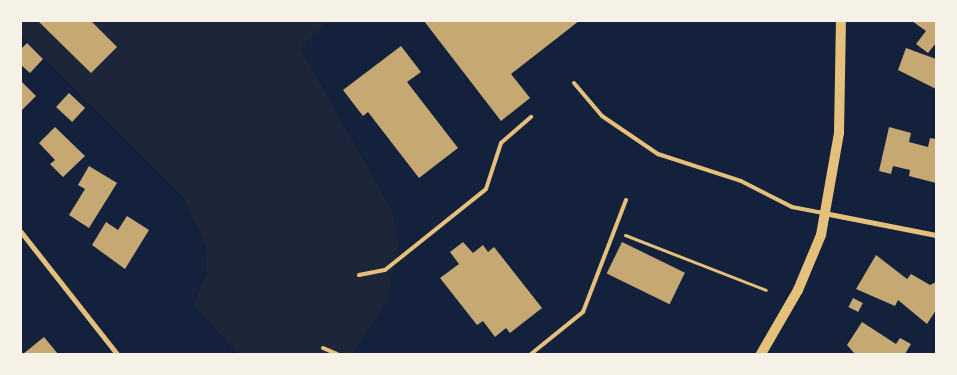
<!DOCTYPE html>
<style>
body{margin:0}
#map{position:relative;width:957px;height:375px;overflow:hidden;background:#14213d;font-family:Commissioner,sans-serif}
div>[style]{position:absolute}
.green>*{inset:0;background:#1d2539}
.building>*{inset:0;background:#c6a872;transform-origin:0 0}
.path>*{height:3px;margin:-1.5px;padding:0 1.5px;transform-origin:1.5px;border-radius:1.5px;background:#e5c07b}
.service>*{height:4px;margin:-2px;padding:0 2px;transform-origin:2px;border-radius:2px;background:#e5c07b}
.minor>*{height:5px;margin:-2.5px;padding:0 2.5px;transform-origin:2.5px;border-radius:2.5px;background:#e5c07b}
.secondary>*{height:10px;margin:-5px;padding:0 5px;transform-origin:5px;border-radius:5px;background:#e5c07b}
span{translate:-50% -50%;white-space:nowrap;text-align:center;line-height:1.15;-webkit-text-stroke:4px #f6f1e7;paint-order:stroke}
.frame{position:absolute;inset:0;border:22px solid #f6f1e7;pointer-events:none}
</style>
<div id="map">
<div class="green">
<div style="clip-path:polygon(21px 21px,329px 21px,300px 48px,392px 211px,399px 247px,386px 303px,352px 354px,238px 354px,194px 305px,207px 272px,205px 245px,185px 199px,21px 35px)"></div>
</div>
<div class="building">
<div style="clip-path:polygon(38px 21px,91px 21px,117px 47px,91px 73px)"></div>
<div style="clip-path:polygon(424px 21px,579px 21px,511px 74px,530px 98px,501px 121px)"></div>
<div style="clip-path:polygon(912px 21px,936px 21px,936px 43px,928px 53px,916px 44px,926px 31px)"></div>
<div style="clip-path:polygon(27px 43px,43px 59px,30px 73px,21px 65px,21px 49px)"></div>
<div style="clip-path:polygon(401px 46px,421px 72px,407px 82px,458px 148px,419px 178px,368px 112px,363px 116px,343px 90px)"></div>
<div style="clip-path:polygon(906px 48px,936px 59px,936px 89px,898px 70px)"></div>
<div style="clip-path:polygon(21px 81px,36px 96px,21px 111px)"></div>
<div style="left:69px;top:93px;width:22px;height:19px;rotate:43deg"></div>
<div style="clip-path:polygon(55px 127px,85px 156px,63px 177px,50px 164px,55px 160px,39px 143px)"></div>
<div style="clip-path:polygon(889px 127px,911px 133px,909px 142px,928px 147px,930px 138px,936px 139px,936px 183px,909px 176px,910px 170px,893px 166px,891px 174px,879px 171px)"></div>
<div style="clip-path:polygon(89px 166px,117px 183px,89px 228px,69px 215px,85px 189px,78px 185px)"></div>
<div style="clip-path:polygon(127px 216px,149px 230px,125px 269px,92px 245px,106px 222px,118px 230px)"></div>
<div style="clip-path:polygon(463px 242px,473px 253px,483px 245px,488px 252px,494px 247px,542px 308px,510px 333px,506px 328px,495px 337px,483px 321px,477px 325px,440px 278px,459px 264px,450px 252px)"></div>
<div style="left:622px;top:242px;width:70px;height:35px;rotate:26deg"></div>
<div style="clip-path:polygon(876px 255px,907px 279px,911px 274px,930px 285px,936px 282px,936px 310px,927px 324px,898px 300px,895px 306px,856px 289px)"></div>
<div style="left:853px;top:298px;width:11px;height:10px;rotate:27deg"></div>
<div style="clip-path:polygon(862px 322px,896px 344px,900px 338px,911px 344px,905px 354px,855px 354px,847px 345px)"></div>
<div style="clip-path:polygon(44px 337px,58px 354px,23px 354px)"></div>
</div>
<div class="path">
<div style="left:625px;top:235px;width:151px;rotate:21.3deg"></div>
</div>
<div class="service">
<div style="left:574px;top:83px;width:43px;rotate:49.7deg"></div>
<div style="left:602px;top:116px;width:68px;rotate:34.2deg"></div>
<div style="left:658px;top:154px;width:87px;rotate:18deg"></div>
<div style="left:741px;top:181px;width:57px;rotate:27deg"></div>
<div style="left:792px;top:207px;width:33px;rotate:11deg"></div>
<div style="left:359px;top:275px;width:26px;rotate:-11deg"></div>
<div style="left:385px;top:270px;width:129px;rotate:-38.7deg"></div>
<div style="left:486px;top:189px;width:48px;rotate:-71.9deg"></div>
<div style="left:501px;top:143px;width:40px;rotate:-41deg"></div>
<div style="left:323px;top:348px;width:15px;rotate:23deg"></div>
<div style="left:531px;top:354px;width:67px;rotate:-38.9deg"></div>
<div style="left:583px;top:312px;width:120px;rotate:-69deg"></div>
</div>
<div class="minor">
<div style="left:824px;top:213px;width:114px;rotate:11.1deg"></div>
<div style="left:21px;top:232px;width:155px;rotate:51.8deg"></div>
</div>
<div class="secondary">
<div style="left:761px;top:354px;width:74px;rotate:-60deg"></div>
<div style="left:798px;top:290px;width:60px;rotate:-67.3deg"></div>
<div style="left:821px;top:235px;width:104px;rotate:-80deg"></div>
<div style="left:839px;top:133px;width:112px;rotate:-89deg"></div>
</div>
<div class="frame"></div>
</div>
